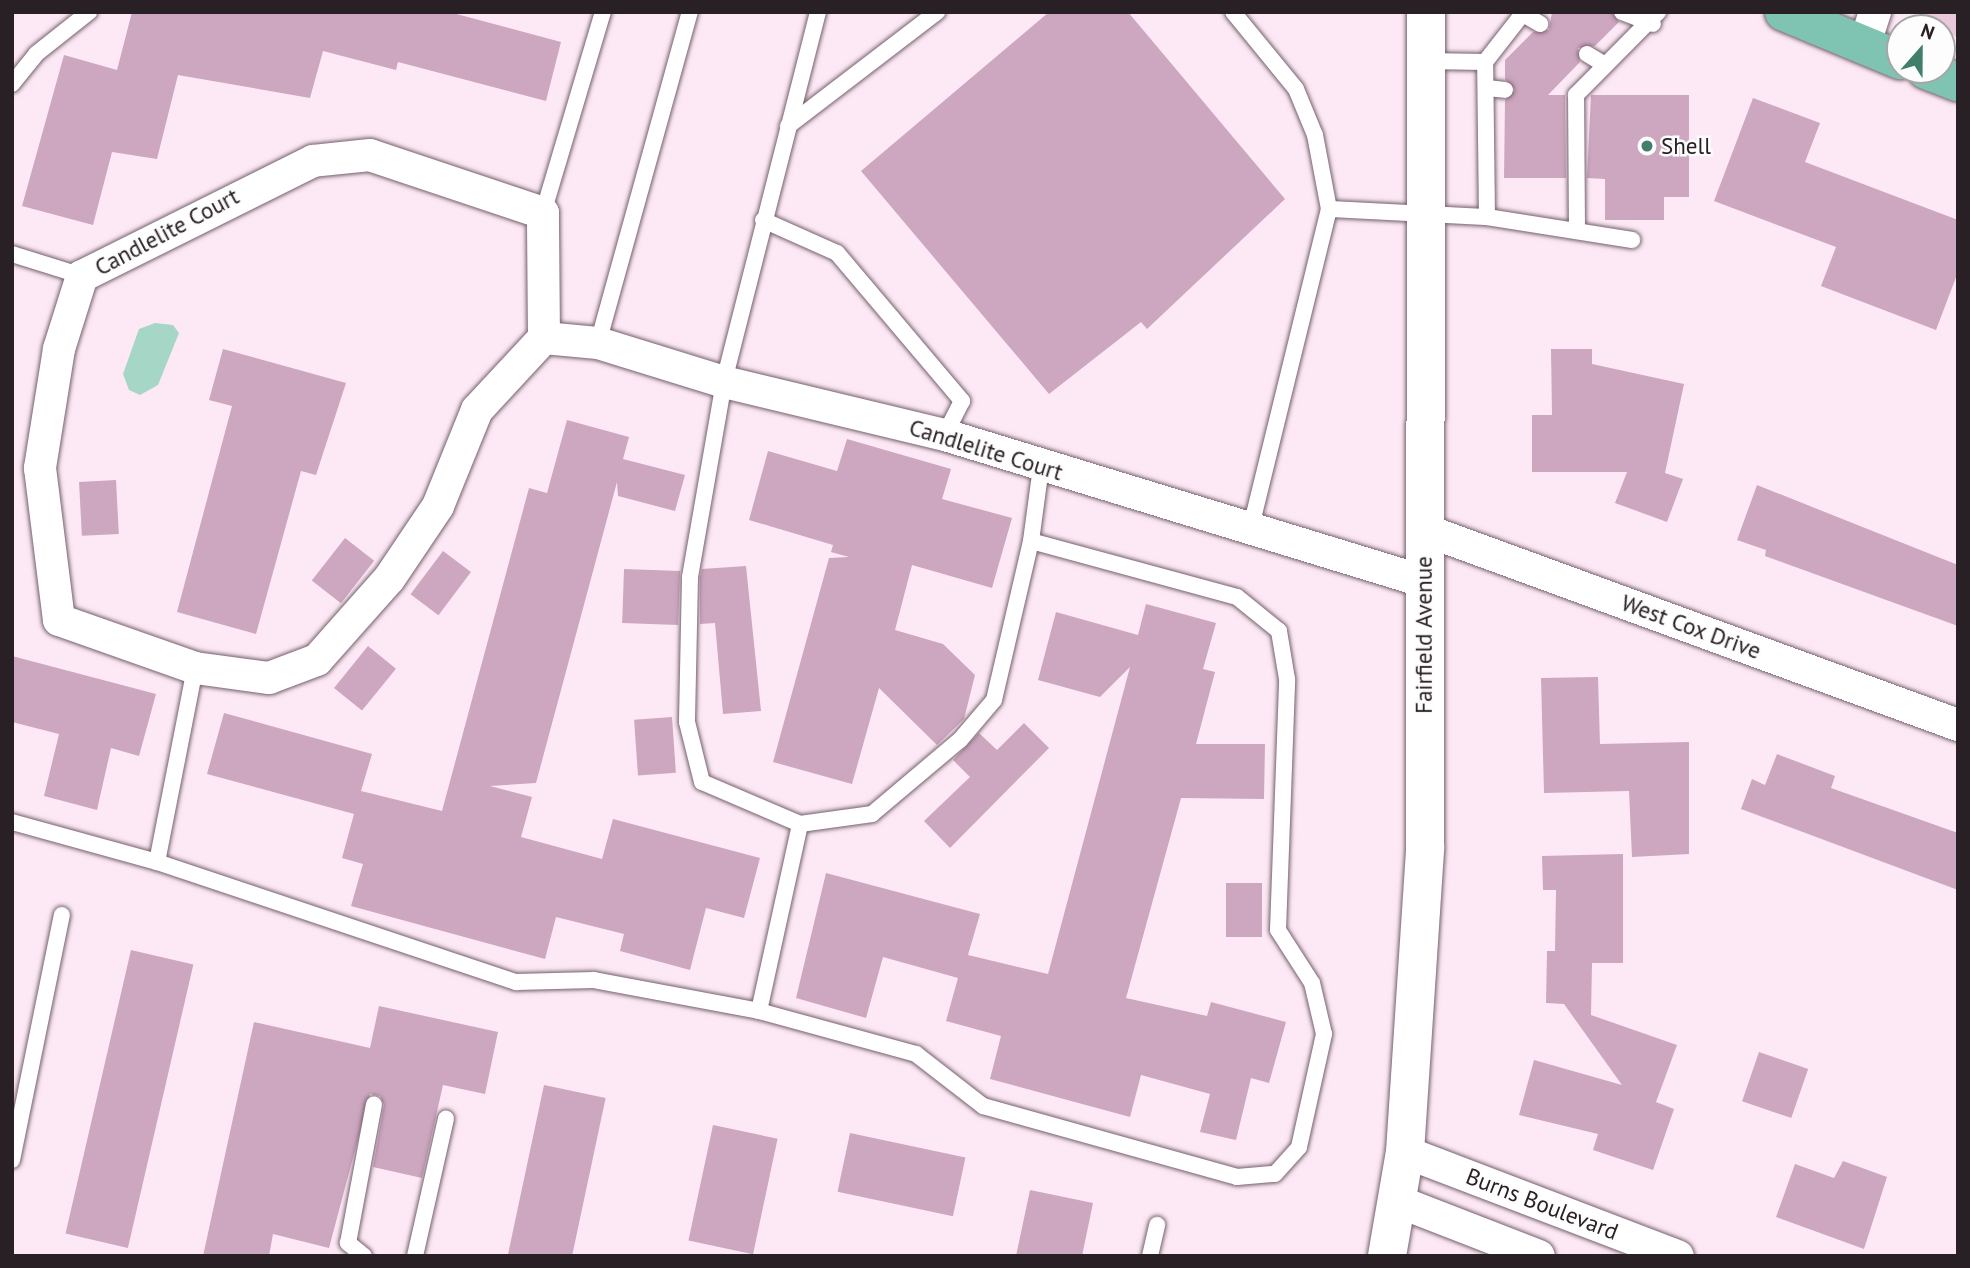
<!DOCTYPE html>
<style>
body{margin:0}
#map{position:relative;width:1970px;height:1268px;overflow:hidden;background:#fde9f5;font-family:"PT Sans",sans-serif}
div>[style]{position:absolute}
.green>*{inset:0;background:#eac8dc}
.water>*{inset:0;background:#a6d6c5}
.building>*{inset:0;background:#cda6bf;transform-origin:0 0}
.roads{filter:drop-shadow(0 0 2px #75606d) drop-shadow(0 0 2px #75606d)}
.lane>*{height:16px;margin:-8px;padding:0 8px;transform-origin:8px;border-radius:8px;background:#fff}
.street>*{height:32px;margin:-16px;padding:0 16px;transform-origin:16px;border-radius:16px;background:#fff}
.secondary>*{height:38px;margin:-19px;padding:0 19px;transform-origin:19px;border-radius:19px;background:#fff}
.primary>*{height:38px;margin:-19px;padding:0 19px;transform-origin:19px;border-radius:19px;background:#7fc3b2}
.dots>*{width:19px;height:19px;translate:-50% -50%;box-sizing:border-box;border:4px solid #fdfdfd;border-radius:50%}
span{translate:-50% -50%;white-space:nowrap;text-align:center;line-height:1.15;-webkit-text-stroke:5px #fdfdfd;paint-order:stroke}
.poi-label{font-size:23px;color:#292025}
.left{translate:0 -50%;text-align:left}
.street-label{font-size:23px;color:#292025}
.frame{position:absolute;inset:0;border:14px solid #292025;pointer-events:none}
.north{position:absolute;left:1886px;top:14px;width:70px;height:70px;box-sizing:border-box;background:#fdfdfd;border:2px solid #a8a5a7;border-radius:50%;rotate:21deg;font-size:19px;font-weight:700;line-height:28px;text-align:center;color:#292025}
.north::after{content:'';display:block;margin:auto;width:24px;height:32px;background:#417f6c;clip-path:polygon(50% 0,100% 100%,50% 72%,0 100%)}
</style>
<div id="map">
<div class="green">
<div style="clip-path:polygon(1919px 12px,1958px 12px,1958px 38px,1926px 21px)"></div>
</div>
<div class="water">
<div style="clip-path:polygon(155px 323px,173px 325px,179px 333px,158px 385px,140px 395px,129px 390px,123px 374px,139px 329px)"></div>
</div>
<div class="building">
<div style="clip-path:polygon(132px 12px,449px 12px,561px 42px,546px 101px,398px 62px,396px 70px,323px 51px,310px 98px,178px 75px,157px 159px,112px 152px,93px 225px,22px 206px,64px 55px,117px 70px)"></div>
<div style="clip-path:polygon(1049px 12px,1128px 12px,1285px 199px,1147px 329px,1141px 322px,1049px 394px,861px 171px)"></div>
<div style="clip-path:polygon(1552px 12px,1612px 12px,1619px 22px,1595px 46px,1578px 48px,1580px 62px,1548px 95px,1565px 95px,1566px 178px,1504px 178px,1505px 100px,1515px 90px,1505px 79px,1505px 60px,1533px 32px,1549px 30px)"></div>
<div style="clip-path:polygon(1591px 95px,1689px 95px,1689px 197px,1664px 197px,1664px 220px,1605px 220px,1605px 179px,1587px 178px)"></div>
<div style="clip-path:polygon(1753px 98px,1820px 123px,1805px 162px,1958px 220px,1958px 272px,1936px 330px,1821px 286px,1836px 247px,1714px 201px)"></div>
<div style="clip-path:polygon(223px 349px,346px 383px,316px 475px,301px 471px,256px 634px,177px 612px,232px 406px,209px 400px)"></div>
<div style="clip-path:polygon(1551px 349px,1592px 349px,1592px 364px,1684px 384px,1665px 473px,1683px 479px,1667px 522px,1615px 503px,1627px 472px,1532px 472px,1532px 415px,1552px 415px)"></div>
<div style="clip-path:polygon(567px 420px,629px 437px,623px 459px,685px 475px,675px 511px,618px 496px,617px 482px,536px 783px,490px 786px,532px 797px,521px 837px,602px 859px,613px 819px,760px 858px,744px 918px,706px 908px,690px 970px,620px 951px,624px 934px,556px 917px,545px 959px,351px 906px,363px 864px,342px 858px,354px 814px,207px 774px,224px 713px,372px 754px,361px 791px,442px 811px,529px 488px,547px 493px)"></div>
<div style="clip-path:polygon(847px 439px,951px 469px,942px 499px,1012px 518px,992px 588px,912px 565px,895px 630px,943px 644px,975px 675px,964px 719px,937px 745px,879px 688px,852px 784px,773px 762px,829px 558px,849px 557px,831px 552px,833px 545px,749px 520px,768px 451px,837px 471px)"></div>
<div style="left:116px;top:480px;width:54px;height:37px;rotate:87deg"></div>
<div style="clip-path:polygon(1757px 485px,1958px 565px,1958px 626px,1765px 556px,1766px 550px,1737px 540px)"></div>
<div style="left:345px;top:538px;width:37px;height:54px;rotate:38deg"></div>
<div style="left:443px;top:551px;width:35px;height:54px;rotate:37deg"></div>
<div style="clip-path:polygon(746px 566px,761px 711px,723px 714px,715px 623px,700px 624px,700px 578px,702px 569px)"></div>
<div style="left:680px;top:571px;width:54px;height:56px;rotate:92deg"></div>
<div style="clip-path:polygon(1146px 604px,1216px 623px,1203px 669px,1215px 672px,1196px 744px,1265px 744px,1264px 799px,1181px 798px,1126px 998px,1207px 1016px,1211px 1002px,1286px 1022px,1269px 1083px,1251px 1078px,1236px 1140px,1200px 1132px,1210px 1094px,1141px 1075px,1130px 1117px,990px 1079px,1001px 1036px,946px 1021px,958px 978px,883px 957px,866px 1018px,796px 998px,826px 873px,980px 914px,968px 955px,1048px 974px,1130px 667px,1100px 697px,1038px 680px,1056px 612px,1138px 635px)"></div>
<div style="left:368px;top:646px;width:36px;height:54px;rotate:39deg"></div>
<div style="clip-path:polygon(12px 656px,156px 694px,139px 756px,111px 748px,97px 810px,44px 796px,59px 734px,12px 722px)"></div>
<div style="clip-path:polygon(1598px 677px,1600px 744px,1689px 742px,1689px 854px,1632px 857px,1629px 791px,1544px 793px,1541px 678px)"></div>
<div style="left:672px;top:717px;width:56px;height:38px;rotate:86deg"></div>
<div style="clip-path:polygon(1024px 723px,1049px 748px,950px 848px,924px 821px,970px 777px,953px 760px,979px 733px,997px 750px)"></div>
<div style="clip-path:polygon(1777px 754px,1835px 776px,1831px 788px,1958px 833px,1958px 890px,1741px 809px,1752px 779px,1765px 785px)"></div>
<div style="clip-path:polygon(1623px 854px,1623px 963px,1592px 963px,1591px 1015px,1677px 1045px,1656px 1102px,1674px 1109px,1653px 1170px,1593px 1150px,1598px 1134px,1519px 1115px,1534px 1060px,1622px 1085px,1564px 1004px,1546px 1003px,1547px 951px,1555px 951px,1556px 890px,1543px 890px,1542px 856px)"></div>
<div style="left:1226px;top:883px;width:36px;height:54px"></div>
<div style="left:131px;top:950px;width:64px;height:291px;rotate:13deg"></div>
<div style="clip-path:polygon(379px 1006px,498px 1032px,485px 1094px,443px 1085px,422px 1178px,373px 1167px,384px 1105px,380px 1096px,370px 1094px,329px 1248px,273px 1234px,269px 1256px,203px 1256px,254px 1022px,370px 1048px)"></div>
<div style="left:1759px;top:1052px;width:52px;height:52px;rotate:19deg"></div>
<div style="left:544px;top:1085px;width:63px;height:175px;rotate:12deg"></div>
<div style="left:713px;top:1125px;width:66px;height:118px;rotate:12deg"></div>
<div style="left:850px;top:1133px;width:118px;height:60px;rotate:12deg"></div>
<div style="clip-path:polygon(1843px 1161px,1887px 1177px,1864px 1249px,1776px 1217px,1795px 1164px,1834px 1178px)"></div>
<div style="clip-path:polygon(1030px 1190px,1093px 1203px,1082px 1256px,1016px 1256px)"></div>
</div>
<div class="roads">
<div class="lane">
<div style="left:818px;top:12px;width:382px;rotate:104.3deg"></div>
<div style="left:724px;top:382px;width:198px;rotate:99.9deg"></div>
<div style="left:690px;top:577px;width:145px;rotate:91.2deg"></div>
<div style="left:687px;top:722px;width:62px;rotate:76deg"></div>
<div style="left:702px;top:782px;width:107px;rotate:23.2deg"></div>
<div style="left:800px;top:824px;width:73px;rotate:-7.9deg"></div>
<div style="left:872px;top:814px;width:115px;rotate:-40.1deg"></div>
<div style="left:960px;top:740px;width:52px;rotate:-49.6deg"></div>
<div style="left:994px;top:700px;width:163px;rotate:-76.9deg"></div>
<div style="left:1233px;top:12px;width:99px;rotate:50.7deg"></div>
<div style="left:1296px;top:89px;width:50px;rotate:67.6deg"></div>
<div style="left:1315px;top:135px;width:75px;rotate:79.3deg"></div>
<div style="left:1329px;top:209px;width:326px;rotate:103.8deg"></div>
<div style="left:1622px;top:12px;width:33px;rotate:21deg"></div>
<div style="left:1523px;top:14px;width:20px;rotate:30deg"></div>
<div style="left:1587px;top:54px;width:21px;rotate:31deg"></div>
<div style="left:1426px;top:61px;width:59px;rotate:1deg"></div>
<div style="left:1485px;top:62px;width:63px;rotate:-52deg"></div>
<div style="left:12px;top:84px;width:38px;rotate:-51deg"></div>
<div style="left:36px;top:54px;width:68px;rotate:-38.4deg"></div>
<div style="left:1487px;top:88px;width:18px;rotate:6deg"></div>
<div style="left:788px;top:126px;width:188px;rotate:-37.4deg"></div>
<div style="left:1329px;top:209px;width:158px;rotate:2.9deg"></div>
<div style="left:1487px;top:217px;width:155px;rotate:-90.7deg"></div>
<div style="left:543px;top:213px;width:210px;rotate:-73.4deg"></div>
<div style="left:1487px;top:217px;width:147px;rotate:9deg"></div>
<div style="left:763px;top:220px;width:81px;rotate:24deg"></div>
<div style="left:837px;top:253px;width:194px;rotate:49.8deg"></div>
<div style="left:962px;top:401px;width:38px;rotate:117deg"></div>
<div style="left:1577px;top:231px;width:136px;rotate:-90.4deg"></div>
<div style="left:1576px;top:95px;width:117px;rotate:-45.3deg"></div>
<div style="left:12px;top:254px;width:73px;rotate:17.4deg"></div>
<div style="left:598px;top:343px;width:344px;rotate:-74.5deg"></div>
<div style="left:12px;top:822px;width:150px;rotate:15.4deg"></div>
<div style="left:157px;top:862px;width:379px;rotate:18.5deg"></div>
<div style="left:516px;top:982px;width:78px;rotate:-1.5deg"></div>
<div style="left:594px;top:980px;width:168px;rotate:10.6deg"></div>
<div style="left:759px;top:1011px;width:163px;rotate:15.3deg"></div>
<div style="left:916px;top:1054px;width:85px;rotate:37.8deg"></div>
<div style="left:983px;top:1106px;width:264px;rotate:15.6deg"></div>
<div style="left:1237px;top:1177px;width:38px;rotate:-5deg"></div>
<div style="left:1275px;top:1174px;width:36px;rotate:-48deg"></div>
<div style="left:1299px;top:1147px;width:116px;rotate:-77.5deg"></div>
<div style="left:1324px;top:1034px;width:52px;rotate:-103.2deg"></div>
<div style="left:1312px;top:983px;width:63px;rotate:-122.7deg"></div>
<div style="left:1278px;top:930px;width:251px;rotate:-87.9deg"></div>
<div style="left:1287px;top:679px;width:49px;rotate:-99.5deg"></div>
<div style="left:1279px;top:631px;width:54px;rotate:-141deg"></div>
<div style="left:1237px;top:597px;width:213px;rotate:-164.8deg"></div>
<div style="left:1031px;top:541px;width:75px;rotate:-82.3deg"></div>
<div style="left:157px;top:862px;width:198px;rotate:-78.9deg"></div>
<div style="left:759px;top:1011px;width:191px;rotate:-77.6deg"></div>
<div style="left:12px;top:1160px;width:250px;rotate:-78.5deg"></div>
<div style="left:364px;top:1256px;width:21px;rotate:-141deg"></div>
<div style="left:348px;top:1243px;width:141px;rotate:-79.4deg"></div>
<div style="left:415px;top:1256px;width:141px;rotate:-77.3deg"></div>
<div style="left:1150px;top:1256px;width:32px;rotate:-77deg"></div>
</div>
<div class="street">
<div style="left:1864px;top:46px;width:36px;rotate:-72deg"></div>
<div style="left:544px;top:338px;width:125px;rotate:-90.5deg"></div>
<div style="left:543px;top:213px;width:182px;rotate:-161.5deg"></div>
<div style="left:370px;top:155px;width:57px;rotate:174deg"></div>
<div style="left:313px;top:161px;width:258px;rotate:153.5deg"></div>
<div style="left:82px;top:276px;width:77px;rotate:107.5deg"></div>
<div style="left:59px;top:349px;width:121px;rotate:99.1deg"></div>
<div style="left:40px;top:468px;width:153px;rotate:82.9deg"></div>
<div style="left:59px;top:620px;width:144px;rotate:19.4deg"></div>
<div style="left:195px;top:668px;width:75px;rotate:7.7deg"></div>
<div style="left:269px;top:678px;width:51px;rotate:-20.6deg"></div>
<div style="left:317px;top:660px;width:108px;rotate:-48.4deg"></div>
<div style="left:389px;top:579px;width:88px;rotate:-56.1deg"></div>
<div style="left:438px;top:506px;width:104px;rotate:-67.9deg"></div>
<div style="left:477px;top:410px;width:98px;rotate:-47.1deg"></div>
<div style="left:544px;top:338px;width:54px;rotate:5.3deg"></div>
<div style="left:598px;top:343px;width:132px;rotate:17.2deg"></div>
<div style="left:724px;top:382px;width:227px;rotate:13.5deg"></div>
<div style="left:945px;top:435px;width:500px;rotate:17deg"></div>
<div style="left:1425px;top:530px;width:568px;rotate:20.1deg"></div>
<div style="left:1405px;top:1152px;width:292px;rotate:20.9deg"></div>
<div style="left:1397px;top:1201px;width:152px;rotate:21.2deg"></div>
</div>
<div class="secondary">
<div style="left:1387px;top:1256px;width:106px;rotate:-80.2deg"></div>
<div style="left:1405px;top:1152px;width:305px;rotate:-86.2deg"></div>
<div style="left:1425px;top:848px;width:836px;rotate:-89.93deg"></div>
</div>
<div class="primary">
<div style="left:1784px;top:12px;width:126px;rotate:22.5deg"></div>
<div style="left:1926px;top:70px;width:34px;rotate:21deg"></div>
</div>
</div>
<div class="dots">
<div style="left:1647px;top:146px;background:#417f6c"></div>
</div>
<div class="poi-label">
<span class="left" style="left:1661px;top:146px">Shell</span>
</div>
<div class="street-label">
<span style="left:167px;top:232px;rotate:-28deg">Candlelite Court</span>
<span style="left:986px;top:450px;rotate:17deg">Candlelite Court</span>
<span style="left:1691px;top:627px;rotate:20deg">West Cox Drive</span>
<span style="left:1424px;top:635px;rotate:-90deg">Fairfield Avenue</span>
<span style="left:1542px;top:1204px;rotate:21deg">Burns Boulevard</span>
</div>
<div class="frame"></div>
<div class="north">N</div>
</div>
